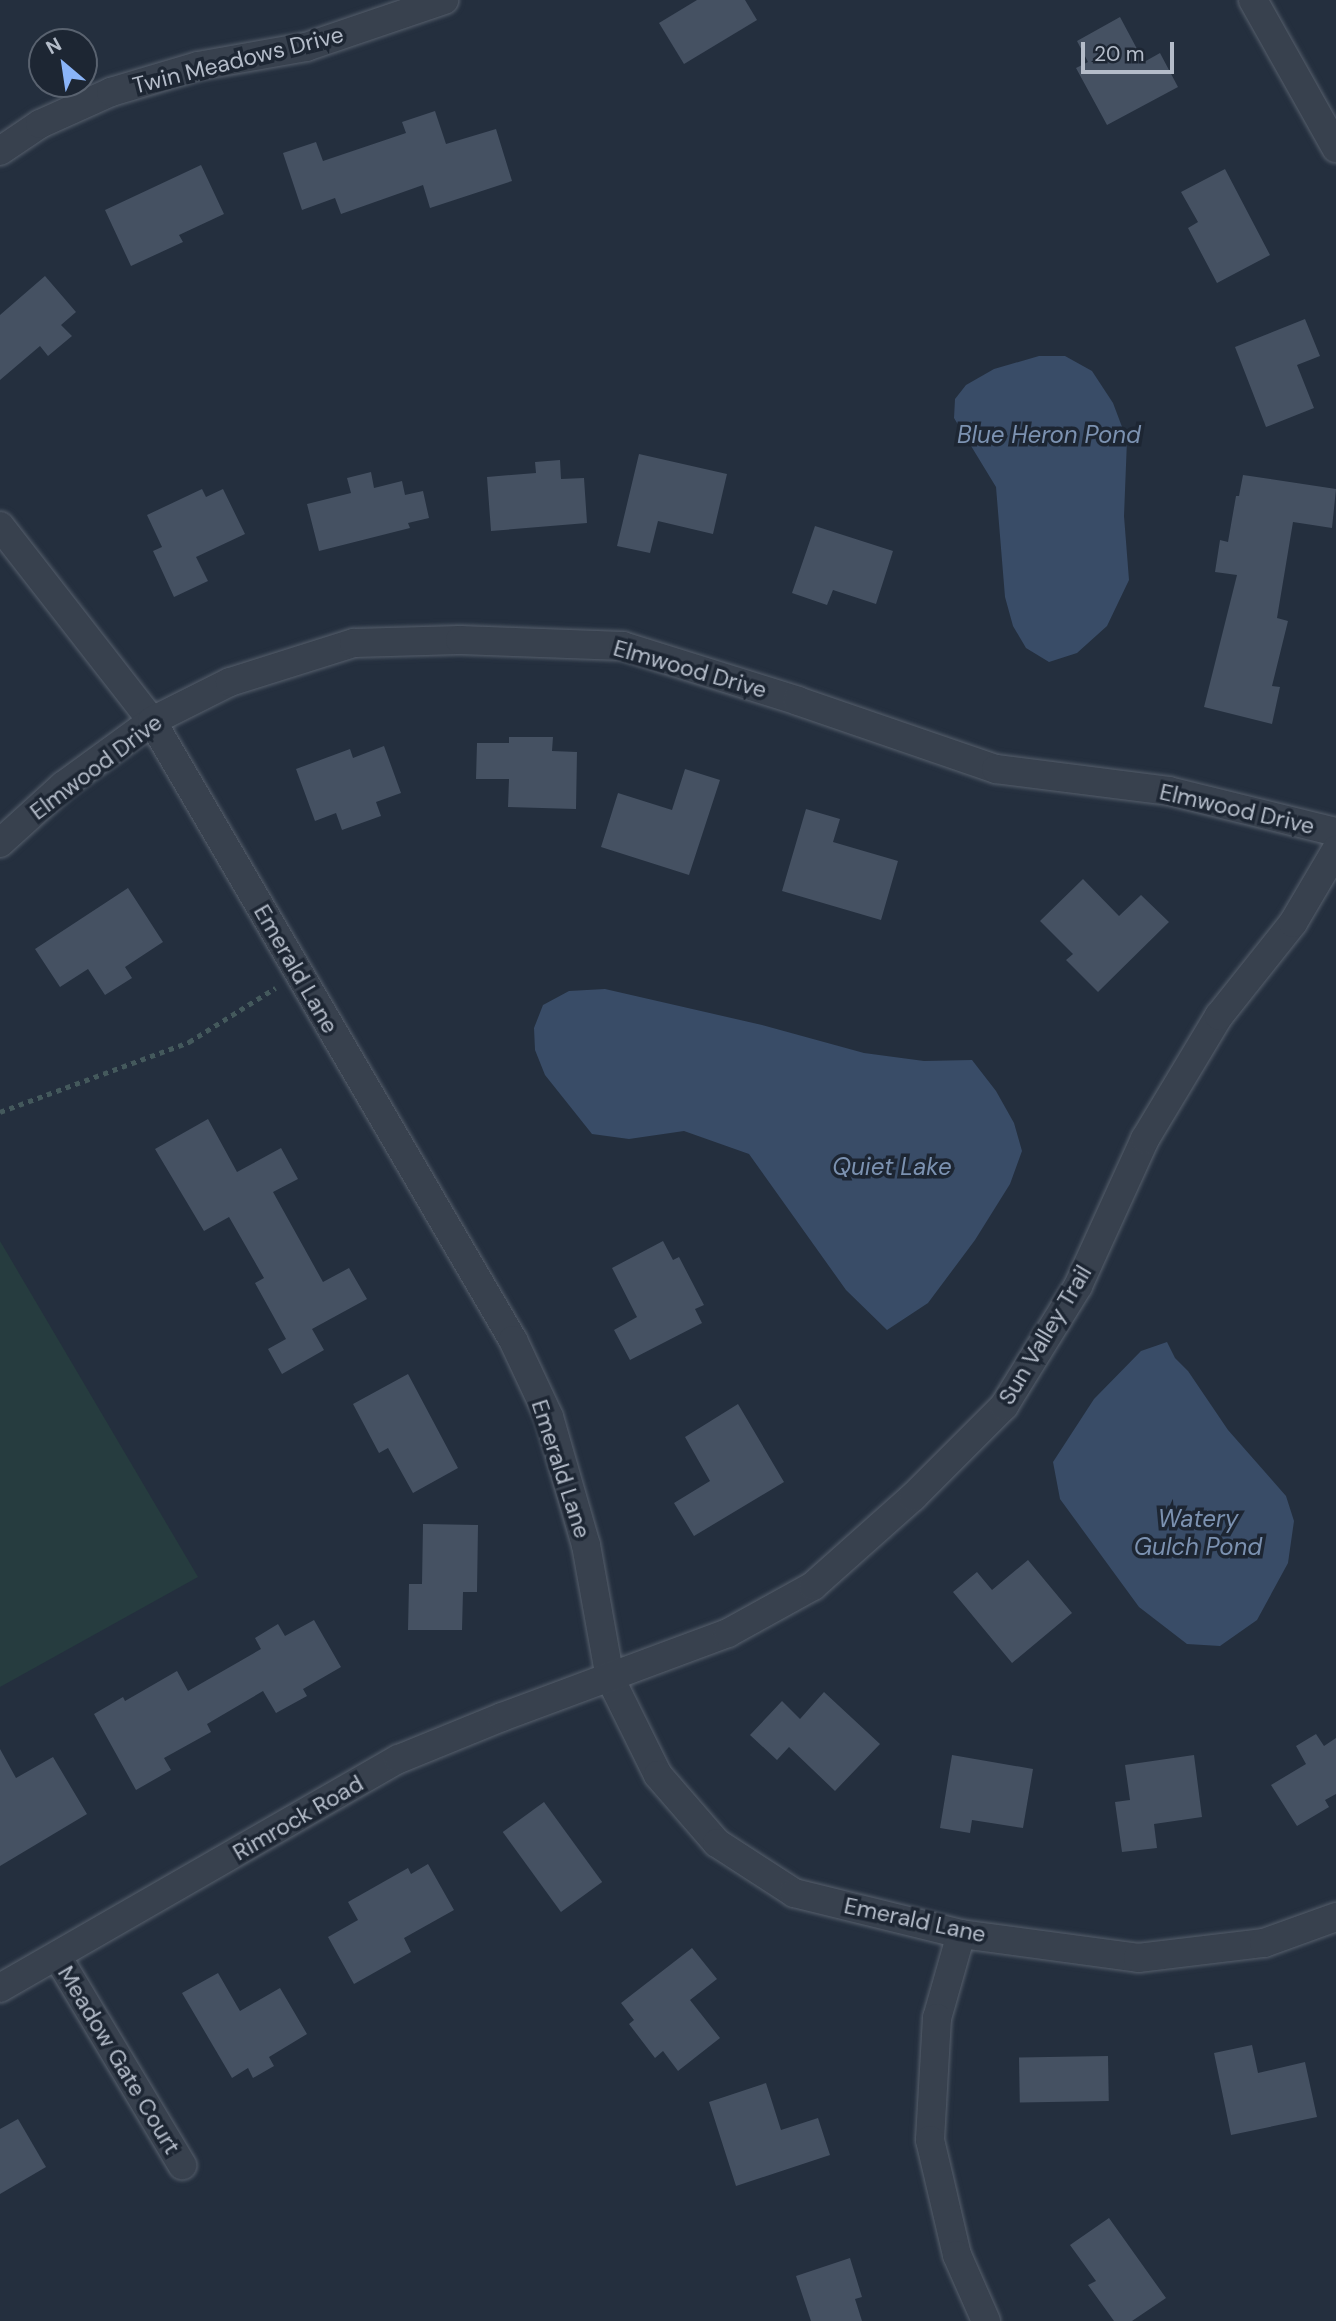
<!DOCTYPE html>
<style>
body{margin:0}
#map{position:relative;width:1336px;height:2321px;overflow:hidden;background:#242f3e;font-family:"DM Sans",sans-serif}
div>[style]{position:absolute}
.green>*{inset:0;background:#263c3f}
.water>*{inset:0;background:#394c67}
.building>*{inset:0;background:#455162;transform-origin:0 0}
.path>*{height:4.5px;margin-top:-2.25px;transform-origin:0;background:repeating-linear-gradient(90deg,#44595c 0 5px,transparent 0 10px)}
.roads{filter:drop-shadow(0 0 2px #565f6c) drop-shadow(0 0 2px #565f6c)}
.minor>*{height:28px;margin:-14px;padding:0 14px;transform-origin:14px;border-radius:14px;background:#38414e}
span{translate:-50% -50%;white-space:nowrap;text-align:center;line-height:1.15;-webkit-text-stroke:7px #1d2633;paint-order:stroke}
.street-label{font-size:23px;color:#b4bcc9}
.water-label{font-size:24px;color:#7c92b1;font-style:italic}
.north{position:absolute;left:28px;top:28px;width:70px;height:70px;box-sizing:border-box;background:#1d2633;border:2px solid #59626f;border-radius:50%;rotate:331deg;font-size:19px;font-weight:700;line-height:28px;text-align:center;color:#b4bcc9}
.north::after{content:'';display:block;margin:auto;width:24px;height:32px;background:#8ab4f8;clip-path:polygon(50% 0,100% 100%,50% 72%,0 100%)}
.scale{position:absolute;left:1081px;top:42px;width:93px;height:32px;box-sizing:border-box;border:4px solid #b4bcc9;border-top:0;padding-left:9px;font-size:21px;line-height:24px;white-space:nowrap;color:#b4bcc9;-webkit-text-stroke:5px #1d2633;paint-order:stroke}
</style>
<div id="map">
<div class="green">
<div style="clip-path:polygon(0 1241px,198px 1577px,0 1687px)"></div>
</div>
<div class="water">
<div style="clip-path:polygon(1039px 356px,1065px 356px,1092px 371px,1113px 403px,1127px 440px,1124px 516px,1129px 580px,1107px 626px,1077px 653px,1049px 662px,1026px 648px,1013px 626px,1005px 597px,996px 487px,954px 418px,955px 399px,966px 385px,994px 369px)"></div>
<div style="clip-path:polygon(605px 989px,762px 1025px,864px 1053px,924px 1061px,972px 1060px,996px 1091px,1014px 1123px,1022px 1151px,1010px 1184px,975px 1240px,928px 1303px,887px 1330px,846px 1290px,749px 1154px,684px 1131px,629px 1139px,592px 1134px,545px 1075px,535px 1050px,534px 1028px,543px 1005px,569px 991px)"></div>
<div style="clip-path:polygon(1167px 1342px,1175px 1358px,1188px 1371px,1228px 1430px,1286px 1496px,1294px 1521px,1288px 1563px,1257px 1620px,1220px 1646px,1187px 1644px,1139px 1607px,1060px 1499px,1053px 1462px,1094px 1399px,1141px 1351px)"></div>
</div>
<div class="building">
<div style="clip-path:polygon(697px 0,745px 0,757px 20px,684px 64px,659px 23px)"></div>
<div style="clip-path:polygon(1120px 17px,1144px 62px,1160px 53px,1178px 87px,1107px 125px,1076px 68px,1088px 62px,1077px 41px)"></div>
<div style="clip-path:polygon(435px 111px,446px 144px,496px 129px,512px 181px,430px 208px,423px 185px,341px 214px,335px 198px,302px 210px,283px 153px,316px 142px,323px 161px,406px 133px,402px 122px)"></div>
<div style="clip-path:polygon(201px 165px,224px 214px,179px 235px,183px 242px,131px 266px,105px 210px)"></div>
<div style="clip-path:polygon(1225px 169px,1270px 255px,1217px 283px,1188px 228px,1198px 222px,1181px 192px)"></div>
<div style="clip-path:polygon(45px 276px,76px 312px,61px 325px,72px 336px,48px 356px,40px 346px,0 380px,0 315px)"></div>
<div style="clip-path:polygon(1305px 319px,1320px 356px,1297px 365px,1314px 408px,1266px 427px,1235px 347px)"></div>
<div style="clip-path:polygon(639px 454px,727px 474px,713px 534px,658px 521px,650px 553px,617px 546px)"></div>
<div style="clip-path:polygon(560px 460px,561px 479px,584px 478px,587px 523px,491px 531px,487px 477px,536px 473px,535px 462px)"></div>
<div style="clip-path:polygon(371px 472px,374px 488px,402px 481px,405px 495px,423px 491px,429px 518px,408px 523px,410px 528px,319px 551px,307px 504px,351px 493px,347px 478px)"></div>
<div style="clip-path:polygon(1243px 475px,1336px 489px,1332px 528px,1293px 522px,1277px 618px,1288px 621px,1272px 686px,1280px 687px,1272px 724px,1204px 707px,1237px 575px,1215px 572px,1220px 540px,1228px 542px,1236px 496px,1239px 496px)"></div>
<div style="clip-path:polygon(202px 489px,206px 497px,223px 489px,245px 534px,196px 557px,208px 581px,174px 597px,153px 551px,162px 547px,147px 515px)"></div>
<div style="clip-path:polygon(815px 526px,893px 551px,876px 604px,833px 590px,827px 605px,792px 593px)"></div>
<div style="clip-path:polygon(509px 737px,553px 737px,552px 751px,577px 752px,576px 809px,508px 807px,509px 779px,476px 779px,477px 743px,509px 743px)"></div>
<div style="clip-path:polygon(384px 746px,401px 793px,376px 802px,381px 816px,342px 830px,336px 813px,315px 821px,296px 769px,350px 749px,353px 758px)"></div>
<div style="clip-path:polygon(685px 769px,720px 780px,689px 875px,601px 847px,618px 793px,672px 810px)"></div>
<div style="clip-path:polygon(806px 809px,840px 819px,833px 842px,898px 861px,881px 920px,782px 891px)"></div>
<div style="clip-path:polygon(1083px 879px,1119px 916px,1141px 895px,1169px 922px,1098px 992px,1066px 960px,1073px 954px,1040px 921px)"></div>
<div style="clip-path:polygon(128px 888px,163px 942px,125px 967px,132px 978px,105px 995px,88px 969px,60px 987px,35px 949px)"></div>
<div style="clip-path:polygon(208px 1119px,237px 1172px,281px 1148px,298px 1179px,273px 1192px,323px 1282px,349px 1268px,367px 1299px,312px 1329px,324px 1350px,282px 1374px,268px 1349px,286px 1339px,255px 1283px,264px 1278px,229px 1217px,204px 1231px,155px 1149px)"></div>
<div style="clip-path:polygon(663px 1241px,673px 1260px,679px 1257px,704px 1305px,695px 1309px,702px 1323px,630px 1360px,614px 1330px,637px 1317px,612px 1268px)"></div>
<div style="clip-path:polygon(408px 1374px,458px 1468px,413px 1493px,388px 1448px,379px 1453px,353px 1404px)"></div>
<div style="clip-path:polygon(738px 1404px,784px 1482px,694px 1536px,674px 1503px,710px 1481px,685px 1437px)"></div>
<div style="clip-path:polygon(423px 1524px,478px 1525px,477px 1592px,463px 1592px,462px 1630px,408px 1630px,409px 1584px,422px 1584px)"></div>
<div style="clip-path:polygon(1028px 1560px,1072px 1613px,1012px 1663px,953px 1592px,977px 1572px,992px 1590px)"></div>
<div style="clip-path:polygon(314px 1620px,341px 1667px,303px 1689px,307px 1696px,276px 1713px,263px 1691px,207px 1724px,211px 1732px,164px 1758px,171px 1770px,136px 1790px,94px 1714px,123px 1697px,125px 1701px,177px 1671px,188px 1691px,261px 1649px,255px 1638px,278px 1624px,285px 1636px)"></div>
<div style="clip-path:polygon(824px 1692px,880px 1744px,835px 1791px,789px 1747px,777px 1760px,750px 1735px,782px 1701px,800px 1719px)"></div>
<div style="clip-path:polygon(1316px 1734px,1324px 1746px,1336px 1738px,1336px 1794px,1325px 1800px,1329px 1807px,1297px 1826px,1271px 1785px,1306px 1764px,1296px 1746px)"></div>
<div style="clip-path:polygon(0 1749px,16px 1778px,53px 1757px,87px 1814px,0 1866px)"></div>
<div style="clip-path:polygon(952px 1755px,1033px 1769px,1023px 1828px,972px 1820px,970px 1833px,940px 1828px)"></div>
<div style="clip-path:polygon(1194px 1755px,1202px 1817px,1154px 1824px,1157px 1848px,1122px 1852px,1115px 1802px,1130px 1800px,1125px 1765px)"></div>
<div style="left:544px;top:1802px;width:99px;height:51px;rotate:54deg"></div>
<div style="clip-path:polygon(428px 1864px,454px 1910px,404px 1938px,411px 1952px,354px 1984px,328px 1937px,358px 1920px,348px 1902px,408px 1868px,411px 1874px)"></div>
<div style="clip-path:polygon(692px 1948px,717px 1979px,690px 2000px,720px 2038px,678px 2071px,663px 2051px,655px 2058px,629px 2024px,634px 2020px,621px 2003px)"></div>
<div style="clip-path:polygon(218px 1973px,240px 2011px,280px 1988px,307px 2034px,269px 2057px,274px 2066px,253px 2078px,248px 2068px,232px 2078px,182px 1993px)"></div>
<div style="clip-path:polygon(1252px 2045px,1258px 2073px,1305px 2062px,1317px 2117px,1231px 2135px,1214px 2053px)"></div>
<div style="left:1108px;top:2056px;width:45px;height:89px;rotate:89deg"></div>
<div style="clip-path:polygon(766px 2083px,781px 2130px,818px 2118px,830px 2155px,736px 2186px,709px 2102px)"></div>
<div style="clip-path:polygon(18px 2119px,46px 2167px,0 2194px,0 2129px)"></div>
<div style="clip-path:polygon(1109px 2218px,1166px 2298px,1132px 2321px,1114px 2321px,1088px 2285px,1096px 2281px,1070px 2245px)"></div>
<div style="clip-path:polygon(850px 2258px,862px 2297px,855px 2299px,862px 2321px,811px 2321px,796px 2276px)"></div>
</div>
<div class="path">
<div style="left:0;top:1112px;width:202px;rotate:-20.3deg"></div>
<div style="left:189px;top:1042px;width:102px;rotate:-32.1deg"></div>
</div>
<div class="roads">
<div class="minor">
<div style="left:1253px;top:0;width:170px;rotate:60.7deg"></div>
<div style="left:0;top:151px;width:48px;rotate:-34deg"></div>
<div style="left:40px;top:124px;width:78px;rotate:-24.3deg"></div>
<div style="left:111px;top:92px;width:91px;rotate:-16.6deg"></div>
<div style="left:198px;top:66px;width:110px;rotate:-10deg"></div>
<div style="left:306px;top:47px;width:146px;rotate:-18.8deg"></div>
<div style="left:0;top:526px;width:247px;rotate:52.1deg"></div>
<div style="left:152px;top:721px;width:717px;rotate:59.75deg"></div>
<div style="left:513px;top:1340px;width:85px;rotate:64.9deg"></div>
<div style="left:549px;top:1417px;width:133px;rotate:73.9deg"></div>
<div style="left:586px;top:1545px;width:135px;rotate:79.8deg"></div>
<div style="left:610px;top:1678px;width:108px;rotate:63.7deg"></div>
<div style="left:658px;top:1775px;width:90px;rotate:49.1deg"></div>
<div style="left:717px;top:1843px;width:92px;rotate:33deg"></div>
<div style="left:794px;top:1893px;width:172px;rotate:13.8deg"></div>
<div style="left:961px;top:1934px;width:179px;rotate:7.7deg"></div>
<div style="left:1138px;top:1958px;width:127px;rotate:-6.8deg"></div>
<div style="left:1264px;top:1943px;width:77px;rotate:-19.9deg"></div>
<div style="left:0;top:843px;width:86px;rotate:-42.2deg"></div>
<div style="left:64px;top:785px;width:109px;rotate:-36deg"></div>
<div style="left:152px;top:721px;width:87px;rotate:-26.6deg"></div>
<div style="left:230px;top:682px;width:130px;rotate:-17.5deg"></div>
<div style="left:354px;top:643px;width:106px;rotate:-1.6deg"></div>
<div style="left:460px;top:640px;width:163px;rotate:2.1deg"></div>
<div style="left:623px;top:646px;width:183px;rotate:17.4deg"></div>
<div style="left:798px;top:701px;width:209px;rotate:19deg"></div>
<div style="left:996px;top:769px;width:174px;rotate:7.2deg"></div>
<div style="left:1169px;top:791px;width:172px;rotate:13.8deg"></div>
<div style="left:961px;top:1934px;width:87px;rotate:105.9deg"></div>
<div style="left:937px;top:2018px;width:122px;rotate:93.3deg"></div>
<div style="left:930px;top:2140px;width:118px;rotate:76.8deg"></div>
<div style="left:957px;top:2255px;width:72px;rotate:66.3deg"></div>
<div style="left:57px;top:1956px;width:244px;rotate:59.1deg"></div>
<div style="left:0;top:1988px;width:460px;rotate:-29.9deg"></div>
<div style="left:399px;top:1759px;width:111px;rotate:-22.2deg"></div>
<div style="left:502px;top:1717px;width:241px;rotate:-20.4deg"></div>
<div style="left:728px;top:1633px;width:97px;rotate:-28.9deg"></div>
<div style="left:813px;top:1586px;width:134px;rotate:-41.7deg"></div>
<div style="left:913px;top:1497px;width:129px;rotate:-45deg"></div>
<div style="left:1004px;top:1406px;width:141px;rotate:-58.3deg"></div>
<div style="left:1078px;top:1286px;width:162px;rotate:-65.5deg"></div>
<div style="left:1145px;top:1139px;width:144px;rotate:-59deg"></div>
<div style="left:1219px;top:1016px;width:119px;rotate:-51.5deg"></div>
<div style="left:1293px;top:923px;width:85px;rotate:-59.5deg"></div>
</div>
</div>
<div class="street-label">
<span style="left:238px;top:60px;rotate:-14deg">Twin Meadows Drive</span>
<span style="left:690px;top:669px;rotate:16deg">Elmwood Drive</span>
<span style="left:96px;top:767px;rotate:-37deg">Elmwood Drive</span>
<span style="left:1237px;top:809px;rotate:13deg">Elmwood Drive</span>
<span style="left:296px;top:969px;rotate:60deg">Emerald Lane</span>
<span style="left:1045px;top:1335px;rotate:-59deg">Sun Valley Trail</span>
<span style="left:561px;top:1469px;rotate:72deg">Emerald Lane</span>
<span style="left:298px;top:1818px;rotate:-30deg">Rimrock Road</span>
<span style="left:915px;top:1920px;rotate:12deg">Emerald Lane</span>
<span style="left:119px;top:2060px;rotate:59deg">Meadow Gate Court</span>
</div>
<div class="water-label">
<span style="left:1049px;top:435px">Blue Heron Pond</span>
<span style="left:892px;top:1167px">Quiet Lake</span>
<span style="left:1198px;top:1533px">Watery<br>Gulch Pond</span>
</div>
<div class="north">N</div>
<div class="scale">20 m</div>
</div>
